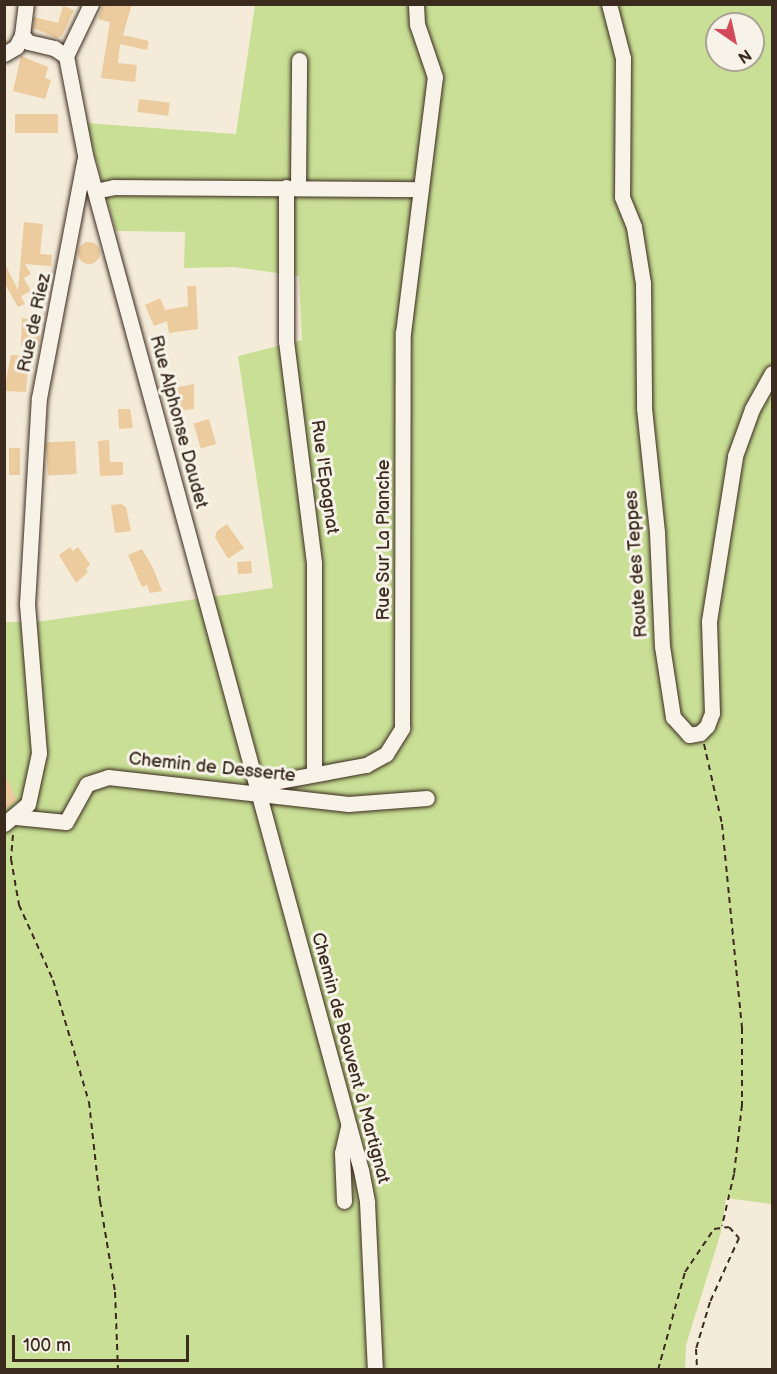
<!DOCTYPE html>
<meta charset="utf-8">
<style>
body{margin:0}
#map{position:relative;width:777px;height:1374px;overflow:hidden;background:#f5ebd9;font-family:"Balsamiq Sans",sans-serif}
div>[style]{position:absolute}
.green>*{inset:0;background:#c8df95}
.building>*{inset:0;background:#eccb9e;transform-origin:0 0}
.round{border-radius:50%}
.path>*{height:2px;margin-top:-1px;transform-origin:0;background:repeating-linear-gradient(90deg,#3b2a1e 0 6px,transparent 0 10.5px)}
.roads{filter:drop-shadow(0 0 2px #3b2a1e) drop-shadow(0 0 2px #3b2a1e)}
.minor>*{height:15px;margin:-7.5px;padding:0 7.5px;transform-origin:7.5px;border-radius:7.5px;background:#f7f3e8}
span{translate:-50% -50%;white-space:nowrap;text-align:center;line-height:1.15;-webkit-text-stroke:6px #f7f3e8;paint-order:stroke}
.street-label{font-size:18px;color:#3b2a1e}
.frame{position:absolute;inset:0;border:6px solid #3b2a1e;pointer-events:none}
.north{position:absolute;left:705px;top:12px;width:60px;height:60px;box-sizing:border-box;background:#f7f3e8;border:2px solid #aca397;border-radius:50%;rotate:146deg;font-size:16px;font-weight:700;line-height:24px;text-align:center;color:#3b2a1e}
.north::after{content:'';display:block;margin:auto;width:21px;height:27px;background:#d1495b;clip-path:polygon(50% 0,100% 100%,50% 72%,0 100%)}
.scale{position:absolute;left:12px;top:1335px;width:177px;height:27px;box-sizing:border-box;border:3px solid #3b2a1e;border-top:0;padding-left:8px;font-size:18px;line-height:21px;white-space:nowrap;color:#3b2a1e;-webkit-text-stroke:4px #f7f3e8;paint-order:stroke}
</style>
<div id="map">
<div class="green">
<div style="clip-path:polygon(evenodd,255px 5px,772px 5px,772px 1204px,726px 1198px,721px 1232px,686px 1345px,685px 1369px,5px 1370px,5px 622px,36px 622px,273px 588px,238px 356px,302px 340px,299px 276px,234px 267px,184px 268px,185px 232px,116px 231px,86px 123px,236px 134px,255px 5px,717px 24px,753px 24px,753px 60px,717px 60px,717px 24px)"></div>
</div>
<div class="building">
<div style="clip-path:polygon(103px 4px,132px 4px,123px 35px,149px 41px,147px 50px,120px 44px,118px 63px,137px 65px,135px 82px,101px 78px,110px 22px,98px 19px)"></div>
<div style="clip-path:polygon(63px 6px,74px 10px,62px 36px,57px 38px,33px 28px,34px 17px,58px 23px)"></div>
<div style="clip-path:polygon(21px 56px,48px 67px,45px 78px,51px 80px,45px 99px,13px 91px)"></div>
<div style="left:139px;top:99px;width:31px;height:13px;rotate:7deg"></div>
<div style="left:15px;top:114px;width:43px;height:19px"></div>
<div style="clip-path:polygon(24px 222px,43px 224px,40px 254px,52px 255px,51px 266px,25px 264px,31px 274px,24px 278px,31px 291px,21px 296px,25px 304px,18px 307px,4px 282px,4px 262px,18px 290px)"></div>
<div class="round" style="left:78px;top:242px;width:22px;height:22px"></div>
<div style="clip-path:polygon(187px 286px,196px 286px,198px 329px,169px 333px,167px 321px,154px 326px,145px 305px,160px 298px,165px 310px,188px 306px)"></div>
<div style="clip-path:polygon(30px 314px,40px 314px,39px 347px,21px 346px,22px 318px,29px 319px)"></div>
<div style="clip-path:polygon(11px 355px,29px 356px,26px 392px,4px 391px)"></div>
<div style="clip-path:polygon(194px 384px,194px 409px,178px 411px,174px 388px)"></div>
<div style="clip-path:polygon(118px 409px,130px 409px,133px 428px,119px 429px)"></div>
<div style="left:209px;top:419px;width:26px;height:16px;rotate:74deg"></div>
<div style="clip-path:polygon(109px 440px,110px 462px,123px 462px,123px 475px,100px 476px,98px 441px)"></div>
<div style="left:75px;top:441px;width:33px;height:29px;rotate:87deg"></div>
<div style="left:9px;top:448px;width:11px;height:27px"></div>
<div style="clip-path:polygon(121px 504px,126px 507px,131px 531px,115px 533px,111px 505px)"></div>
<div style="clip-path:polygon(227px 524px,244px 548px,228px 559px,215px 537px,217px 531px)"></div>
<div style="clip-path:polygon(70px 547px,73px 551px,78px 547px,90px 564px,86px 569px,88px 572px,76px 583px,59px 555px)"></div>
<div style="clip-path:polygon(142px 549px,153px 568px,162px 591px,150px 593px,147px 585px,142px 587px,128px 555px)"></div>
<div style="left:251px;top:561px;width:12px;height:14px;rotate:85deg"></div>
<div style="clip-path:polygon(4px 772px,17px 800px,4px 811px)"></div>
</div>
<div class="path">
<div style="left:704px;top:744px;width:82px;rotate:77.3deg"></div>
<div style="left:722px;top:824px;width:205px;rotate:84.4deg"></div>
<div style="left:742px;top:1028px;width:77px;rotate:90deg"></div>
<div style="left:742px;top:1105px;width:69px;rotate:96.6deg"></div>
<div style="left:734px;top:1174px;width:53px;rotate:103deg"></div>
<div style="left:13px;top:835px;width:24px;rotate:95deg"></div>
<div style="left:11px;top:859px;width:47px;rotate:80.1deg"></div>
<div style="left:19px;top:905px;width:82px;rotate:65.6deg"></div>
<div style="left:53px;top:980px;width:127px;rotate:73.6deg"></div>
<div style="left:89px;top:1102px;width:100px;rotate:83.7deg"></div>
<div style="left:100px;top:1201px;width:92px;rotate:80.6deg"></div>
<div style="left:115px;top:1292px;width:78px;rotate:87.8deg"></div>
<div style="left:658px;top:1370px;width:102px;rotate:-74.6deg"></div>
<div style="left:685px;top:1272px;width:52px;rotate:-56deg"></div>
<div style="left:714px;top:1229px;width:15px;rotate:-8deg"></div>
<div style="left:729px;top:1227px;width:15px;rotate:48deg"></div>
<div style="left:739px;top:1238px;width:70px;rotate:114.4deg"></div>
<div style="left:710px;top:1302px;width:49px;rotate:106.6deg"></div>
<div style="left:696px;top:1349px;width:21px;rotate:87deg"></div>
</div>
<div class="roads">
<div class="minor">
<div style="left:91px;top:4px;width:58px;rotate:115.7deg"></div>
<div style="left:66px;top:56px;width:101px;rotate:79.1deg"></div>
<div style="left:85px;top:155px;width:1052px;rotate:74.79deg"></div>
<div style="left:361px;top:1170px;width:33px;rotate:79deg"></div>
<div style="left:367px;top:1202px;width:168px;rotate:87.3deg"></div>
<div style="left:609px;top:4px;width:56px;rotate:75.5deg"></div>
<div style="left:623px;top:58px;width:139px;rotate:90.4deg"></div>
<div style="left:622px;top:197px;width:32px;rotate:68deg"></div>
<div style="left:634px;top:227px;width:57px;rotate:80.9deg"></div>
<div style="left:643px;top:283px;width:125px;rotate:89.5deg"></div>
<div style="left:644px;top:408px;width:125px;rotate:84deg"></div>
<div style="left:657px;top:532px;width:114px;rotate:87.5deg"></div>
<div style="left:662px;top:646px;width:72px;rotate:81.2deg"></div>
<div style="left:673px;top:717px;width:24px;rotate:48deg"></div>
<div style="left:689px;top:735px;width:11px;rotate:-10deg"></div>
<div style="left:700px;top:733px;width:10px;rotate:-45deg"></div>
<div style="left:707px;top:726px;width:14px;rotate:-69deg"></div>
<div style="left:712px;top:713px;width:92px;rotate:-91.9deg"></div>
<div style="left:709px;top:621px;width:167px;rotate:-81deg"></div>
<div style="left:735px;top:456px;width:50px;rotate:-70.1deg"></div>
<div style="left:752px;top:409px;width:41px;rotate:-60.9deg"></div>
<div style="left:22px;top:35px;width:9px;rotate:49deg"></div>
<div style="left:28px;top:42px;width:27px;rotate:13deg"></div>
<div style="left:54px;top:48px;width:14px;rotate:34deg"></div>
<div style="left:4px;top:54px;width:14px;rotate:-30deg"></div>
<div style="left:16px;top:47px;width:13px;rotate:-63deg"></div>
<div style="left:22px;top:35px;width:31px;rotate:-83deg"></div>
<div style="left:286px;top:187px;width:154px;rotate:90deg"></div>
<div style="left:286px;top:341px;width:224px;rotate:82.8deg"></div>
<div style="left:314px;top:563px;width:210px;rotate:90deg"></div>
<div style="left:298px;top:187px;width:127px;rotate:-89.5deg"></div>
<div style="left:95px;top:191px;width:19px;rotate:-12deg"></div>
<div style="left:114px;top:187px;width:305px;rotate:0.4deg"></div>
<div style="left:256px;top:785px;width:112px;rotate:-10.3deg"></div>
<div style="left:366px;top:765px;width:23px;rotate:-29deg"></div>
<div style="left:386px;top:754px;width:31px;rotate:-58deg"></div>
<div style="left:402px;top:728px;width:395px;rotate:-89.9deg"></div>
<div style="left:403px;top:333px;width:258px;rotate:-82.9deg"></div>
<div style="left:435px;top:77px;width:56px;rotate:-108.8deg"></div>
<div style="left:417px;top:24px;width:20px;rotate:-93deg"></div>
<div style="left:16px;top:817px;width:50px;rotate:5.7deg"></div>
<div style="left:66px;top:822px;width:43px;rotate:-61.1deg"></div>
<div style="left:87px;top:784px;width:22px;rotate:-18deg"></div>
<div style="left:108px;top:777px;width:242px;rotate:6.4deg"></div>
<div style="left:348px;top:804px;width:79px;rotate:-4.3deg"></div>
<div style="left:4px;top:824px;width:31px;rotate:-40deg"></div>
<div style="left:28px;top:804px;width:52px;rotate:-77.8deg"></div>
<div style="left:39px;top:753px;width:149px;rotate:-94.6deg"></div>
<div style="left:27px;top:604px;width:206px;rotate:-86.7deg"></div>
<div style="left:39px;top:398px;width:241px;rotate:-79.2deg"></div>
<div style="left:344px;top:1201px;width:48px;rotate:-92.4deg"></div>
<div style="left:342px;top:1153px;width:28px;rotate:-77deg"></div>
</div>
</div>
<div class="street-label">
<span style="left:35px;top:323px;rotate:-78deg">Rue de Riez</span>
<span style="left:178px;top:422px;rotate:75deg">Rue Alphonse Daudet</span>
<span style="left:324px;top:477px;rotate:82deg">Rue l'Epagnat</span>
<span style="left:384px;top:540px;rotate:-90deg">Rue Sur La Planche</span>
<span style="left:637px;top:564px;rotate:-94deg">Route des Teppes</span>
<span style="left:212px;top:768px;rotate:6deg">Chemin de Desserte</span>
<span style="left:350px;top:1058px;rotate:75deg">Chemin de Bouvent à Martignat</span>
</div>
<div class="frame"></div>
<div class="north">N</div>
<div class="scale">100 m</div>
</div>
